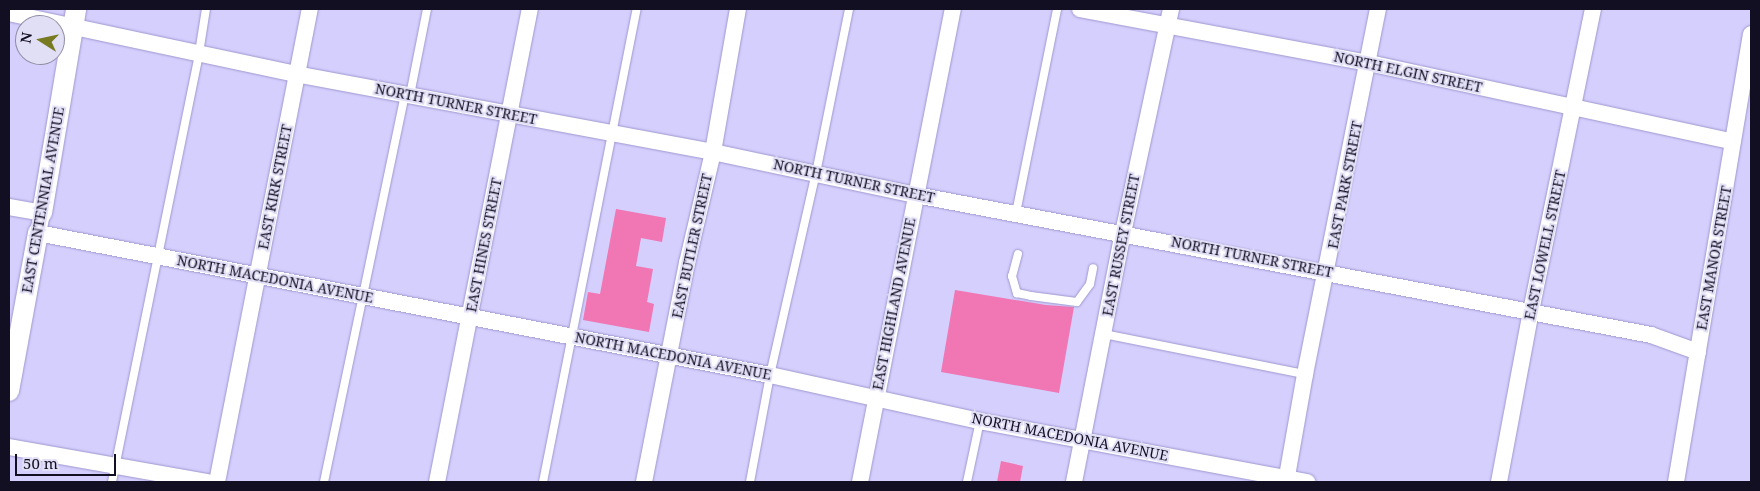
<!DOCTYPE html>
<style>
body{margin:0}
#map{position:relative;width:1760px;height:491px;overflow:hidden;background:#d4cffd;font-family:"Noto Serif",serif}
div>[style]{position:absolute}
.building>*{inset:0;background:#f076b4}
.roads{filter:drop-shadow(0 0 1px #9f98ce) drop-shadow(0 0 1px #9f98ce)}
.service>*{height:8px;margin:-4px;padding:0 4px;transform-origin:4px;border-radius:4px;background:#fff}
.minor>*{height:16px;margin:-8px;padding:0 8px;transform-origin:8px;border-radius:8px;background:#fff}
.tertiary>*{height:20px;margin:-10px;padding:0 10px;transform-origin:10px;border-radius:10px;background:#fff}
span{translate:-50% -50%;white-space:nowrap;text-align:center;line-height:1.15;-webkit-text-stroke:4px #e1dff6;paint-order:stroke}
.street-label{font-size:14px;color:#130f23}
.frame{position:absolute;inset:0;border:10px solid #130f23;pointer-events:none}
.north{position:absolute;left:15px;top:15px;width:50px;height:50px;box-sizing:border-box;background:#e1dff6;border:1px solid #8f8ca2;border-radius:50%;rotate:280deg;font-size:14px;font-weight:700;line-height:20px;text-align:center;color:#130f23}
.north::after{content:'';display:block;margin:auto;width:18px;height:22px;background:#787a22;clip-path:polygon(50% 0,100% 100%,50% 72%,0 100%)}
.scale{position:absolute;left:15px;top:454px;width:101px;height:22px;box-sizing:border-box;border:2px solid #130f23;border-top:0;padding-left:6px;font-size:15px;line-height:18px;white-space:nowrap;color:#130f23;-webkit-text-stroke:4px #e1dff6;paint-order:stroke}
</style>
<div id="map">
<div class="building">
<div style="clip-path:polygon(616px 209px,666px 218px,662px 242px,641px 238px,636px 266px,653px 269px,647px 302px,654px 304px,649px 332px,583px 320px,588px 292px,600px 294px)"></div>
<div style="clip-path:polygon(955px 290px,1046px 305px,1074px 307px,1059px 393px,941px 372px)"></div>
<div style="clip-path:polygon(1001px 461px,1023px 466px,1020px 482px,997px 482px)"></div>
</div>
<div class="roads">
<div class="service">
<div style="left:410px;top:95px;width:88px;rotate:-78.8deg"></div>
<div style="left:1016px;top:213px;width:208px;rotate:-78.6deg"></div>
<div style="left:1018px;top:254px;width:23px;rotate:105deg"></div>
<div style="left:1012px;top:276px;width:18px;rotate:74deg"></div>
<div style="left:1017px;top:293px;width:14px;rotate:12deg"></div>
<div style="left:1031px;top:296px;width:46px;rotate:7.4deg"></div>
<div style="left:1077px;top:302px;width:22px;rotate:-54deg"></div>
<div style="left:1090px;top:284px;width:16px;rotate:-79deg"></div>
<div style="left:1104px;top:334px;width:205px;rotate:11.3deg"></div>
<div style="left:112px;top:482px;width:438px;rotate:-78.5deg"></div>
<div style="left:199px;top:53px;width:45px;rotate:-81deg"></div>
<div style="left:324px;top:482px;width:396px;rotate:-78.2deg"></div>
<div style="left:543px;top:482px;width:482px;rotate:-78.8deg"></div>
<div style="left:750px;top:482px;width:109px;rotate:-79.4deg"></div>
<div style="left:770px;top:375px;width:207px;rotate:-77.2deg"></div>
<div style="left:816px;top:173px;width:167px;rotate:-78.6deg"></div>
<div style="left:967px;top:482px;width:62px;rotate:-78deg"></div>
</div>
<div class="minor">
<div style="left:1080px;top:9px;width:294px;rotate:10.6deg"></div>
<div style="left:1369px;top:63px;width:372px;rotate:12.2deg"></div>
<div style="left:9px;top:13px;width:293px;rotate:12deg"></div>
<div style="left:296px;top:74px;width:424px;rotate:10.6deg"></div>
<div style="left:713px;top:152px;width:208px;rotate:12deg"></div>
<div style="left:916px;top:195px;width:748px;rotate:10.78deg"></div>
<div style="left:1651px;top:335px;width:50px;rotate:19.9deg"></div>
<div style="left:9px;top:207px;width:34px;rotate:10deg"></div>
<div style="left:42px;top:213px;width:20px;rotate:101deg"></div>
<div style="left:38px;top:233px;width:746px;rotate:10.98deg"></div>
<div style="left:770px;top:375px;width:215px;rotate:12.4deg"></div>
<div style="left:980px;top:421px;width:333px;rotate:10.6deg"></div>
<div style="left:9px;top:447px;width:201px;rotate:10deg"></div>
<div style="left:217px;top:482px;width:482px;rotate:-78.9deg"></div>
<div style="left:437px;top:482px;width:482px;rotate:-78.9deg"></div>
<div style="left:644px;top:482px;width:223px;rotate:-78.9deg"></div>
<div style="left:687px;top:263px;width:114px;rotate:-76.8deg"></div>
<div style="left:713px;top:152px;width:145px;rotate:-80.1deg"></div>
<div style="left:860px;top:482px;width:482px;rotate:-78.9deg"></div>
<div style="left:1074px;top:482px;width:254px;rotate:-78.9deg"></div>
<div style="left:1123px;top:233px;width:229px;rotate:-77.9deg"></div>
<div style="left:1286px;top:482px;width:110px;rotate:-80deg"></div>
<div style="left:1305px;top:374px;width:372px;rotate:-78.7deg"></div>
<div style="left:1499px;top:482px;width:174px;rotate:-79.4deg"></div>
<div style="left:1531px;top:311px;width:308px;rotate:-78.4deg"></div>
<div style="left:1676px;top:482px;width:454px;rotate:-80.5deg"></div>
</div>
<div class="tertiary">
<div style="left:42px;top:213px;width:207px;rotate:-80.5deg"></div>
<div style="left:9px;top:391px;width:161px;rotate:-79.6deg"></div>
</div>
</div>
<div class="street-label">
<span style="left:1408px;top:72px;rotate:12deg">NORTH ELGIN STREET</span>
<span style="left:456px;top:104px;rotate:11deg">NORTH TURNER STREET</span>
<span style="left:854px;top:181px;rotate:12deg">NORTH TURNER STREET</span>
<span style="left:1345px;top:185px;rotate:-79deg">EAST PARK STREET</span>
<span style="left:275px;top:187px;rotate:-79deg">EAST KIRK STREET</span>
<span style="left:43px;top:200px;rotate:-80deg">EAST CENTENNIAL AVENUE</span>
<span style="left:484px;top:245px;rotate:-79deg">EAST HINES STREET</span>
<span style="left:1121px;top:245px;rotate:-79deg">EAST RUSSEY STREET</span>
<span style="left:1545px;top:245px;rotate:-78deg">EAST LOWELL STREET</span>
<span style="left:692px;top:246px;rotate:-78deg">EAST BUTLER STREET</span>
<span style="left:1252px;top:257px;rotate:11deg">NORTH TURNER STREET</span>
<span style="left:1714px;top:258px;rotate:-80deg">EAST MANOR STREET</span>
<span style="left:275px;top:279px;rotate:11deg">NORTH MACEDONIA AVENUE</span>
<span style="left:894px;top:304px;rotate:-79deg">EAST HIGHLAND AVENUE</span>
<span style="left:673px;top:356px;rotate:11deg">NORTH MACEDONIA AVENUE</span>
<span style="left:1070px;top:437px;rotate:11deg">NORTH MACEDONIA AVENUE</span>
</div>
<div class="frame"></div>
<div class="north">N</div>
<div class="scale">50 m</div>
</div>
